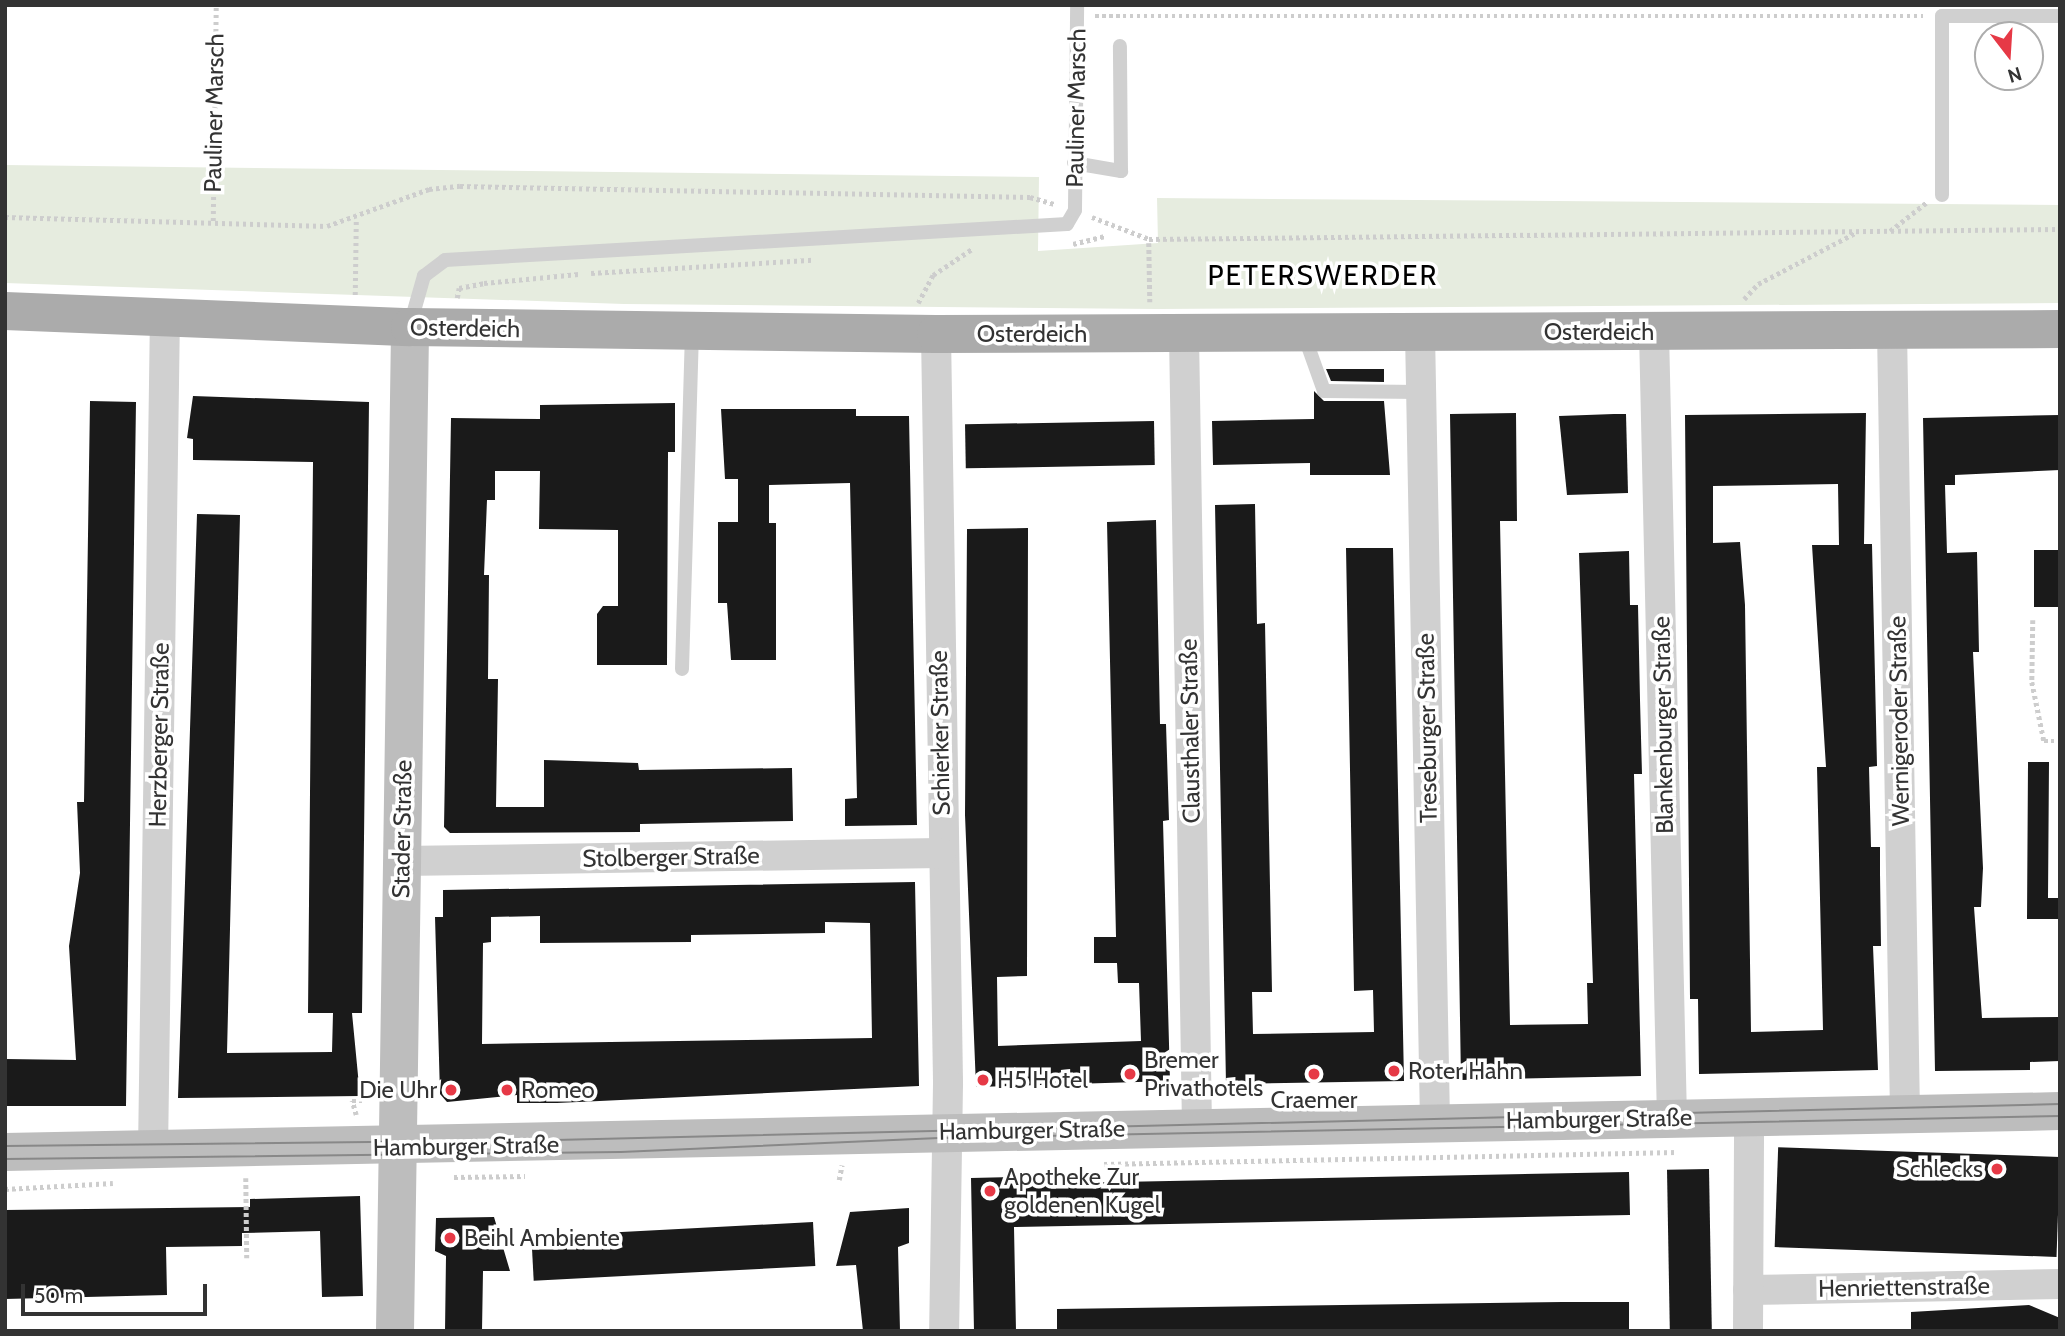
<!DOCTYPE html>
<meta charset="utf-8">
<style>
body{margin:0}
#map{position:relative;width:2065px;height:1336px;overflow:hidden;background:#fff;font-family:Cabin,sans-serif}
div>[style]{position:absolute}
.green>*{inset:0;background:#e6ecdf}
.building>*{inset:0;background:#1a1a1a;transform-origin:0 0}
.path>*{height:4.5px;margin-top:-2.25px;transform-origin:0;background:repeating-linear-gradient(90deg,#cdcdcd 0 3.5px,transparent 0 7px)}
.lane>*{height:14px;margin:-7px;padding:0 7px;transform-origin:7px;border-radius:7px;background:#d0d0d0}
.street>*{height:30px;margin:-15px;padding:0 15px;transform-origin:15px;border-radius:15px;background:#d0d0d0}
.secondary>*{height:38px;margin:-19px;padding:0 19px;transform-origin:19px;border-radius:19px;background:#bdbdbd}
.primary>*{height:38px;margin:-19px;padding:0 19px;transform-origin:19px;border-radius:19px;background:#ababab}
.tram>*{height:2px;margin:-1px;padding:0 1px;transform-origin:1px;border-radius:1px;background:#888}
.dots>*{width:19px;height:19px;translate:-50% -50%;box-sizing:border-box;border:4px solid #fff;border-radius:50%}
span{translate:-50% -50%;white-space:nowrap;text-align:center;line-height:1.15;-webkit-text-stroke:7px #fff;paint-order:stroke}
.street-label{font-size:24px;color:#333}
.poi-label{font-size:24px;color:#333}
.left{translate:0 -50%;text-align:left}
.right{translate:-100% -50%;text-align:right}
.quarter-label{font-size:28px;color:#000;letter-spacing:2px}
.frame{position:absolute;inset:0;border:7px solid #333;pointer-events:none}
.north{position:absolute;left:1974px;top:21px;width:70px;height:70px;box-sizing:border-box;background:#fff;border:2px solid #adadad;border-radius:50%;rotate:163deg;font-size:19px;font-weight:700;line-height:28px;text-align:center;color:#333}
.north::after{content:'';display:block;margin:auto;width:24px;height:32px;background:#e63946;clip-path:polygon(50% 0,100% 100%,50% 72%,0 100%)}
.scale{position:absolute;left:21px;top:1284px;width:186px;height:32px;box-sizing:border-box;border:4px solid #333;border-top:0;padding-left:9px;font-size:21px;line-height:24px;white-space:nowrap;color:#333;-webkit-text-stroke:5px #fff;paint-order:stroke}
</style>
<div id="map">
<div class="green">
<div style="clip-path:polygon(5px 165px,1039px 177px,1038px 251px,1158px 243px,1157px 198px,2060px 205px,2060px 303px,1158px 309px,624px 304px,5px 283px)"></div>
</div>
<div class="building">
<div style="clip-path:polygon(1326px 369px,1384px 369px,1384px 382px,1331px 381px)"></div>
<div style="clip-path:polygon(1314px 391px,1324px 401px,1384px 401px,1390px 475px,1310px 475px,1310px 463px,1213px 465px,1212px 421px,1314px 419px)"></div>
<div style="clip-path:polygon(193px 396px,369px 402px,362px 1013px,352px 1013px,360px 1096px,178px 1098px,197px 514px,240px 515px,227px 1053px,332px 1052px,333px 1013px,308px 1013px,313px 462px,193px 460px,193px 439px,187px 438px)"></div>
<div style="clip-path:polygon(90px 401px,136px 402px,126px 1106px,5px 1106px,5px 1059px,76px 1060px,69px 946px,80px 873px,77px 802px,84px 802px)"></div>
<div style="clip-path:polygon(675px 403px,675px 452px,668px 452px,667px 665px,597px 665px,597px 614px,603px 606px,618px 606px,618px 530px,539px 529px,540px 471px,495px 471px,495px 500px,487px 500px,484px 575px,489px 575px,488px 679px,498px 679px,496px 807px,544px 807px,544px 760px,638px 763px,639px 770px,792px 768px,793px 821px,640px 824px,640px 832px,450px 833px,444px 827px,451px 418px,540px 419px,540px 405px)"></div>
<div style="clip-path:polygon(721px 409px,856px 409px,856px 416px,909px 416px,917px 825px,845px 826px,845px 799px,857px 798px,850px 483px,769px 485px,769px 523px,776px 523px,776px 660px,731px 660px,727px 603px,718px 603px,718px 522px,738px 522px,738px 479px,725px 479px)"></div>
<div style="clip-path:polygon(1516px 413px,1517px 521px,1500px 521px,1510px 1025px,1588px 1024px,1587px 983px,1593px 983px,1579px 553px,1629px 551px,1630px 605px,1638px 605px,1640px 700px,1642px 774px,1634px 774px,1641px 1076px,1461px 1080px,1450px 414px)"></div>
<div style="clip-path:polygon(evenodd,1866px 413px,1864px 544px,1872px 544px,1877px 766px,1869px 767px,1871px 847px,1880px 847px,1880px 873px,1881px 946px,1873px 946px,1878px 1070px,1699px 1074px,1698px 999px,1690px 999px,1685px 415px,1866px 413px,1838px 484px,1839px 545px,1812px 545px,1826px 767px,1817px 767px,1823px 1030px,1751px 1032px,1745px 605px,1740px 542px,1713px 543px,1713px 486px,1838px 484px)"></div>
<div style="clip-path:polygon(1614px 414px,1626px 414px,1628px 493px,1567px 495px,1559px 416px)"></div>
<div style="clip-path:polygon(2060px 415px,2060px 470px,1955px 475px,1955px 485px,1945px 485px,1947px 553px,1977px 552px,1979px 652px,1973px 652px,1983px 868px,1981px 907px,1974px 907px,1982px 1018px,2060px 1017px,2060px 1061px,2030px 1062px,2030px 1070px,1935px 1071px,1923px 418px)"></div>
<div style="left:1154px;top:421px;width:44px;height:189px;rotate:89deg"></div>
<div style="clip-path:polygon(1255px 504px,1257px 624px,1265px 623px,1272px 992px,1252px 992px,1253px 1034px,1374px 1032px,1373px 990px,1354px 991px,1346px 548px,1393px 548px,1404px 1081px,1226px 1084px,1215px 505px)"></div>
<div style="clip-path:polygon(1156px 520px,1160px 724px,1166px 724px,1169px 820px,1163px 821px,1170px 1081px,976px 1087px,965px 815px,967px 529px,1028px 528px,1027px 976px,997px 977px,998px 1046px,1141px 1041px,1139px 983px,1118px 983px,1117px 963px,1094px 963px,1094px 937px,1116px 937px,1107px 522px)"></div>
<div style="left:2034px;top:550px;width:26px;height:57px"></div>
<div style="clip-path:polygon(2028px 762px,2049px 762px,2048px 898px,2060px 898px,2060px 919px,2027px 919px)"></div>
<div style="clip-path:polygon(evenodd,915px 882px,919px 1086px,557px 1103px,517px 1103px,517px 1095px,447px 1102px,440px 1094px,435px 917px,443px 917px,443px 890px,915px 882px,540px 916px,540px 943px,691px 942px,691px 935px,825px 933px,825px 922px,870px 923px,872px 1038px,482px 1044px,483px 943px,491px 942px,491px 917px,540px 916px)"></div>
<div style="left:2060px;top:1157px;width:100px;height:282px;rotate:92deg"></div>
<div style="left:1709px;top:1169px;width:162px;height:42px;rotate:89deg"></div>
<div style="clip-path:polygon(1629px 1172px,1630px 1215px,1014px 1227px,1016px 1331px,974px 1331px,971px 1178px,1013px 1177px,1013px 1184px)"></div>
<div style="clip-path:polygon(360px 1196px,363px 1296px,322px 1297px,320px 1231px,242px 1233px,242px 1246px,166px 1247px,167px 1295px,5px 1299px,5px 1210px,250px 1207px,250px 1199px)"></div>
<div style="clip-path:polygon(909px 1208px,909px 1243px,898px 1247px,900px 1331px,863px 1331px,856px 1265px,836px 1266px,850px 1212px)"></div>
<div style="clip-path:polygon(494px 1217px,510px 1271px,483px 1271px,482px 1331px,445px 1331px,446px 1256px,435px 1251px,436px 1218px)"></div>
<div style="left:813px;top:1222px;width:44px;height:282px;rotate:87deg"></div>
<div style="clip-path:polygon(1563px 1302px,1629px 1302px,1629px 1331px,1057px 1331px,1057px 1309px)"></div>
<div style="clip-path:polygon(2029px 1305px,2060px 1318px,2060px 1331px,1911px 1331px,1911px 1312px)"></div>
</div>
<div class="path">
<div style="left:1095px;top:16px;width:828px"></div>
<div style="left:5px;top:217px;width:322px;rotate:1.6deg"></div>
<div style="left:327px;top:226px;width:109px;rotate:-19.9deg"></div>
<div style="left:429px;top:189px;width:31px;rotate:-6deg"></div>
<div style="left:460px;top:186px;width:570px;rotate:1.11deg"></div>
<div style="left:1030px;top:197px;width:25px;rotate:16deg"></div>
<div style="left:1092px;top:217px;width:61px;rotate:21.1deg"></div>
<div style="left:1149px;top:239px;width:911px;rotate:-0.63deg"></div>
<div style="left:213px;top:221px;width:216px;rotate:-89.2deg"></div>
<div style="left:1890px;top:231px;width:47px;rotate:-38.1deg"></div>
<div style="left:1149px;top:243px;width:59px;rotate:89deg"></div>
<div style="left:1073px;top:244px;width:34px;rotate:-14deg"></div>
<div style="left:591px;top:273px;width:222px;rotate:-3.4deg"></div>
<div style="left:355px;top:295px;width:75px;rotate:-89.2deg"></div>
<div style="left:457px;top:298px;width:10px;rotate:-79deg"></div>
<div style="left:459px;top:288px;width:25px;rotate:-11deg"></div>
<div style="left:484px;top:283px;width:95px;rotate:-5.4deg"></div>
<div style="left:1744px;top:299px;width:21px;rotate:-47deg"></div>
<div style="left:1758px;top:284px;width:110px;rotate:-27.7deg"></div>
<div style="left:918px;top:303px;width:32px;rotate:-62deg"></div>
<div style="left:933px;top:275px;width:47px;rotate:-33.7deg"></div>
<div style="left:2033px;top:620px;width:62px;rotate:90.9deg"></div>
<div style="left:2032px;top:682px;width:60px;rotate:78.5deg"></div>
<div style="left:2044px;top:741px;width:16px"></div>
<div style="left:356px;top:1115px;width:15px;rotate:-106deg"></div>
<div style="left:352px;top:1101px;width:10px"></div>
<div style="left:362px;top:1101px;width:22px;rotate:-95deg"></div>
<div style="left:1104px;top:1164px;width:572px;rotate:-1.2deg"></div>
<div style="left:454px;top:1177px;width:71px;rotate:-0.8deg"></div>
<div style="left:246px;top:1178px;width:80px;rotate:89.3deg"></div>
<div style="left:839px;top:1180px;width:15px;rotate:-79deg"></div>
<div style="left:5px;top:1189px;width:108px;rotate:-3.2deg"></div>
</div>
<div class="lane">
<div style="left:1074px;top:163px;width:48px;rotate:9.7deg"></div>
<div style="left:1121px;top:171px;width:125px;rotate:-90.5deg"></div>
<div style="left:1942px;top:195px;width:179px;rotate:-90deg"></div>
<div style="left:1942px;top:16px;width:118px"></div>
<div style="left:410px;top:325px;width:51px;rotate:-74.1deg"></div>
<div style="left:424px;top:276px;width:26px;rotate:-37deg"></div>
<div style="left:445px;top:260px;width:623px;rotate:-3.31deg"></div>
<div style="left:1067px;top:224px;width:16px;rotate:-60deg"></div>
<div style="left:1075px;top:210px;width:205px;rotate:-89.4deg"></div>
<div style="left:1304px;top:335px;width:59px;rotate:70.3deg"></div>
<div style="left:1324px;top:391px;width:96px;rotate:0.6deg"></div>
<div style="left:682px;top:669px;width:336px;rotate:-88.3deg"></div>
</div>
<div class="street">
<div style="left:1892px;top:330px;width:783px;rotate:89.05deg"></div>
<div style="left:1654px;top:332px;width:785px;rotate:88.69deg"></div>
<div style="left:1420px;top:333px;width:789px;rotate:88.91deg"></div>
<div style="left:936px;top:334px;width:750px;rotate:89.08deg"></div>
<div style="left:948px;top:1084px;width:247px;rotate:90.9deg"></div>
<div style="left:1184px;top:334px;width:793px;rotate:89.06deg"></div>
<div style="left:401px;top:861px;width:540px;rotate:-0.85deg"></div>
<div style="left:153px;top:1152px;width:835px;rotate:-89.18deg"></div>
<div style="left:1748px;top:1290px;width:312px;rotate:-1.1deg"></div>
<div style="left:1748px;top:1331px;width:215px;rotate:-89.7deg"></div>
</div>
<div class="secondary">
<div style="left:5px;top:1152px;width:2055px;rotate:-1.14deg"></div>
<div style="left:395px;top:1331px;width:1004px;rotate:-89.14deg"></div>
</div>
<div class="primary">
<div style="left:5px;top:311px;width:405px;rotate:2.3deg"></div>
<div style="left:410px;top:327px;width:526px;rotate:0.76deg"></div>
<div style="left:936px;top:334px;width:1124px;rotate:-0.25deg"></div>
</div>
<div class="tram">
<div style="left:5px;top:1146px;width:550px;rotate:-0.63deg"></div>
<div style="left:555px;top:1140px;width:1505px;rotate:-1.37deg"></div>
<div style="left:5px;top:1159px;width:616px;rotate:-0.65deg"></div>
<div style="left:621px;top:1152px;width:324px;rotate:-2.5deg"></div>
<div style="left:945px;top:1138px;width:1115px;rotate:-1.13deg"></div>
</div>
<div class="dots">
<div style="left:1394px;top:1071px;background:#e63946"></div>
<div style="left:1130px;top:1074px;background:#e63946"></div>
<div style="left:1314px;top:1074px;background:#e63946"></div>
<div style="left:983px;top:1080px;background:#e63946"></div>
<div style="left:451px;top:1090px;background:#e63946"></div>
<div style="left:507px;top:1090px;background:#e63946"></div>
<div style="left:1997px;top:1169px;background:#e63946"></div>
<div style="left:990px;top:1191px;background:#e63946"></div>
<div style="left:450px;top:1238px;background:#e63946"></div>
</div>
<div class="street-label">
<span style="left:1076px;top:108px;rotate:-89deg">Pauliner Marsch</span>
<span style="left:214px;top:113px;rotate:-89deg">Pauliner Marsch</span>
<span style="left:465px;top:328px;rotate:1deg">Osterdeich</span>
<span style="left:1599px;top:332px">Osterdeich</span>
<span style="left:1032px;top:334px">Osterdeich</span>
<span style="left:1899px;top:721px;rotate:-91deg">Wernigeroder Straße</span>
<span style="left:1663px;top:725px;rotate:-91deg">Blankenburger Straße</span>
<span style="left:1427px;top:728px;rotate:-91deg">Treseburger Straße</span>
<span style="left:1190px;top:731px;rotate:-91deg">Clausthaler Straße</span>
<span style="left:940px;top:733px;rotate:-91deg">Schierker Straße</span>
<span style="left:159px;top:735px;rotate:-89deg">Herzberger Straße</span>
<span style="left:402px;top:829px;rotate:-89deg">Stader Straße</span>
<span style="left:671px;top:857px;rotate:-1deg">Stolberger Straße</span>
<span style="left:1599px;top:1119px;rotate:-1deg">Hamburger Straße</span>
<span style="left:1032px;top:1130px;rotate:-1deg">Hamburger Straße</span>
<span style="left:466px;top:1146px;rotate:-1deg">Hamburger Straße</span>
<span style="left:1904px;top:1287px;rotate:-1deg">Henriettenstraße</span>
</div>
<div class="poi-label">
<span class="left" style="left:1144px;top:1074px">Bremer<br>Privathotels</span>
<span class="left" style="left:1408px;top:1071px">Roter Hahn</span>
<span class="left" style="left:997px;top:1080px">H5 Hotel</span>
<span class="right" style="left:437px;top:1090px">Die Uhr</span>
<span class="left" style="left:521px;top:1090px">Romeo</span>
<span style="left:1314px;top:1100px">Craemer</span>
<span class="right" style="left:1983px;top:1169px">Schlecks</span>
<span class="left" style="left:1004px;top:1191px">Apotheke Zur<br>goldenen Kugel</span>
<span class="left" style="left:464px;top:1238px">Beihl Ambiente</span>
</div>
<div class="quarter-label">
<span style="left:1323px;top:275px">PETERSWERDER</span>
</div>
<div class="frame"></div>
<div class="north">N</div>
<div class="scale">50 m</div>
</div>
